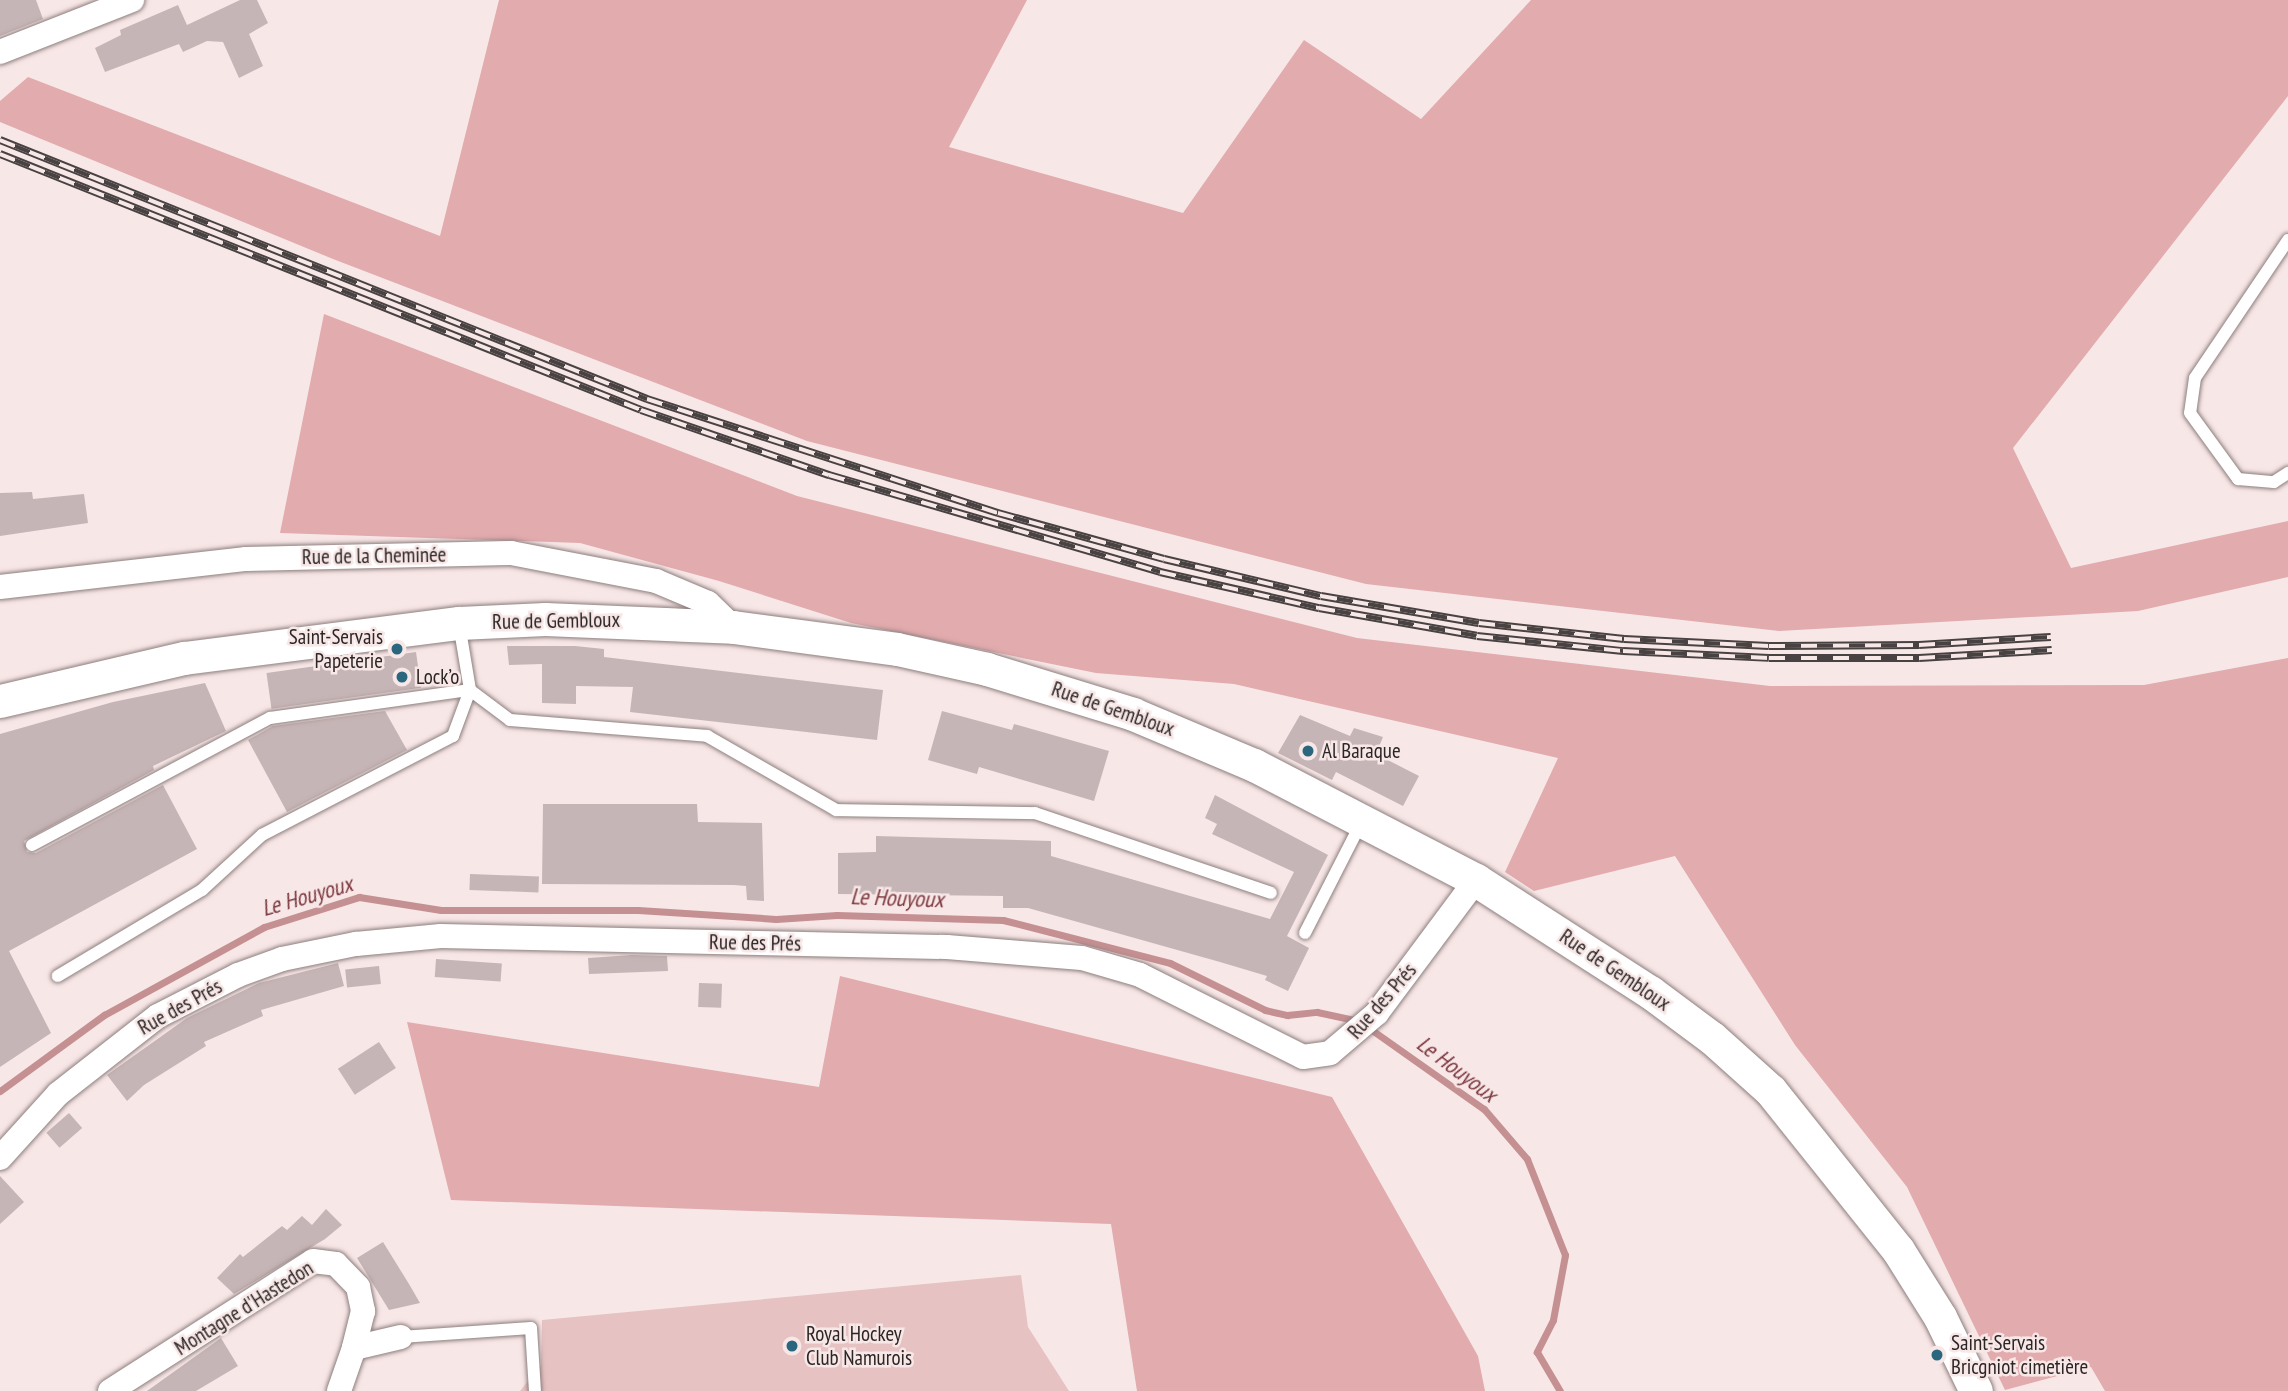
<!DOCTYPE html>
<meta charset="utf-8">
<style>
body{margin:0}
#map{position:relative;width:2288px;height:1391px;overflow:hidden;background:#f8e7e7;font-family:"PT Sans Narrow",sans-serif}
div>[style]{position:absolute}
.green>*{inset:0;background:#e7c2c3}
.forest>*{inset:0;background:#e2abae}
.stream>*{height:7px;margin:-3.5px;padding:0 3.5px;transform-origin:3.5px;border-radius:3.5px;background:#c59092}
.building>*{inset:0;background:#c6b5b6;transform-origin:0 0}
.roads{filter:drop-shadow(0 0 2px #8d7e7e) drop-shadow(0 0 2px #8d7e7e)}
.service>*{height:12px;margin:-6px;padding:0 6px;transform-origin:6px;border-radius:6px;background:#fff}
.minor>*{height:24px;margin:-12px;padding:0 12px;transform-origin:12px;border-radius:12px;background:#fff}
.secondary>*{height:33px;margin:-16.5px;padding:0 16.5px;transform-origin:16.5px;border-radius:16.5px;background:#fff}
.rail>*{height:8px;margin-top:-4px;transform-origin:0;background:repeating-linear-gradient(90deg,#f8e7e7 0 16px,#494242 0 32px);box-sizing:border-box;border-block:2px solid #494242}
.dots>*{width:19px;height:19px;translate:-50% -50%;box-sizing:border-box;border:4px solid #f8e7e7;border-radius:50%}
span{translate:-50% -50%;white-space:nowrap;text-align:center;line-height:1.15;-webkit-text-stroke:5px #f8e7e7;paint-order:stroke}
.street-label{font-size:21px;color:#2b2525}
.poi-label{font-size:21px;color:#2b2525}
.right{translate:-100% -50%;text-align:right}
.left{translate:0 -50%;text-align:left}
.water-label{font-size:23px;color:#7b373e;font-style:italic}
</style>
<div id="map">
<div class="green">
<div style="clip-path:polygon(1021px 1275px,1028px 1327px,1069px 1391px,520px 1391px,541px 1365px,542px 1320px)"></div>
</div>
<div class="forest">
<div style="clip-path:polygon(499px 0,1027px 0,949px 147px,1183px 213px,1304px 40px,1421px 119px,1531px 0,2288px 0,2288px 96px,2013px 448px,2071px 568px,2288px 521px,2288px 577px,2138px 611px,1779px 631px,1366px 584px,807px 441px,333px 259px,0 122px,0 101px,28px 77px,440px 236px)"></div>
<div style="clip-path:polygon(324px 314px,797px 496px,1357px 638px,1770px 686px,2144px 685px,2288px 658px,2288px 1391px,2105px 1391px,2091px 1367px,2005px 1390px,1907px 1187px,1795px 1045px,1675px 856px,1534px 891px,1505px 872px,1558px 758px,1234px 684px,1096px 673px,851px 623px,719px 581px,580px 543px,280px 533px)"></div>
<div style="clip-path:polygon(840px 976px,1332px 1097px,1478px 1356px,1485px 1391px,1137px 1391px,1111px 1224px,451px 1200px,407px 1022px,819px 1087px)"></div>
</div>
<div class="stream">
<div style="left:1369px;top:1028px;width:141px;rotate:35.2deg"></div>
<div style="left:1484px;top:1109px;width:66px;rotate:49.3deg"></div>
<div style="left:1527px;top:1159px;width:103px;rotate:68.4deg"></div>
<div style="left:1565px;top:1255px;width:66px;rotate:100.5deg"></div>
<div style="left:1553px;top:1320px;width:36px;rotate:117deg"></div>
<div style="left:1537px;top:1352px;width:45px;rotate:59.5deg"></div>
<div style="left:0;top:1091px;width:129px;rotate:-36.2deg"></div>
<div style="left:104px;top:1015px;width:183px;rotate:-28.8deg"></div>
<div style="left:264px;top:927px;width:100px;rotate:-17.5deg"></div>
<div style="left:359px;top:897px;width:83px;rotate:9deg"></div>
<div style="left:441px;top:910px;width:197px"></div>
<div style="left:638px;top:910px;width:138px;rotate:3.7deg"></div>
<div style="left:776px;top:919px;width:61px;rotate:-3.8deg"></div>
<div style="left:837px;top:915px;width:166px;rotate:1.7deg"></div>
<div style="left:1003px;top:920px;width:172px;rotate:14.4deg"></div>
<div style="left:1170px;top:963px;width:106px;rotate:26.3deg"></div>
<div style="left:1265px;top:1010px;width:23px;rotate:13deg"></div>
<div style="left:1287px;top:1015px;width:30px;rotate:-6deg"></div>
<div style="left:1317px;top:1012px;width:43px;rotate:12.1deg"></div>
</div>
<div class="building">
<div style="clip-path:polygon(0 0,36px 0,43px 19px,0 36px)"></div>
<div style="clip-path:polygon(240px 0,257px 0,268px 23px,249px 34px,263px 66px,239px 78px,223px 42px,207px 41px,183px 52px,179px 44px,105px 72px,95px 48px,121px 35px,120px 30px,178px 5px,187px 25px)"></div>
<div style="clip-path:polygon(32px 492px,33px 499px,84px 494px,88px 523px,0 536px,0 493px)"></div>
<div style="clip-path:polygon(507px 646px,575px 646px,604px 649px,604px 657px,883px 690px,877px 740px,630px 712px,633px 687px,576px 686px,576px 704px,542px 703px,542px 664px,509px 665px)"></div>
<div style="left:416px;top:652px;width:36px;height:151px;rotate:82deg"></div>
<div style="clip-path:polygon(205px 683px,226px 731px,153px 766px,154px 770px,24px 841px,27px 852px,36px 853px,163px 785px,197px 849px,9px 951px,51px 1033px,0 1067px,0 734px,113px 702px)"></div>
<div style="clip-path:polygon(385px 711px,407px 750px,287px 812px,248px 740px,273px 726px)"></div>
<div style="clip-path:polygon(942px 711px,1012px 730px,1014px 724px,1109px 751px,1094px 801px,979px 767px,977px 774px,928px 760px)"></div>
<div style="clip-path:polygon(1300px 715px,1350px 736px,1354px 728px,1383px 737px,1376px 754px,1419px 776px,1403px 806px,1336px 772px,1332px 780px,1278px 753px)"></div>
<div style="clip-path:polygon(1215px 795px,1328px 855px,1287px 936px,1309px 948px,1288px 991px,1265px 980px,1267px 976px,1220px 962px,1028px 908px,1003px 908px,1003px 896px,838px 894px,838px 853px,876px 852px,876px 836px,1051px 841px,1051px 856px,1270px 919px,1294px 872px,1212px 834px,1217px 824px,1205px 818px)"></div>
<div style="clip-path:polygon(543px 804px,697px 804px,698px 822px,762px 823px,764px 901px,747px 900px,746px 886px,734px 885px,542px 884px)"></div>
<div style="left:470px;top:874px;width:69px;height:16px;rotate:2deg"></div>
<div style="clip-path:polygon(632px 955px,667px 956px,668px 971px,589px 974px,588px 958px)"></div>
<div style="left:436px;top:959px;width:66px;height:18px;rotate:4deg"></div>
<div style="clip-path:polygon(338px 963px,344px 986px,261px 1010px,263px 1016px,204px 1042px,206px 1046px,144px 1085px,127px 1101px,107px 1075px,187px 1018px,259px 983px)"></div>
<div style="left:379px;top:966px;width:18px;height:34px;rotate:84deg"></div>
<div style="left:699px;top:983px;width:23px;height:24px;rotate:2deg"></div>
<div style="left:379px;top:1042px;width:31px;height:49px;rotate:57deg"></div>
<div style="left:69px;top:1113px;width:20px;height:30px;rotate:49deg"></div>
<div style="clip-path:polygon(0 1176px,24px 1202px,0 1224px)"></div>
<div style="clip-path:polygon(326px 1209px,342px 1225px,325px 1239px,234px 1294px,217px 1278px,240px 1254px,243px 1257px,282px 1226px,287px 1230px,302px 1216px,312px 1225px)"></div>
<div style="clip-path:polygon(383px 1242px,409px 1284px,420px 1303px,389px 1310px,357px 1258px)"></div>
<div style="clip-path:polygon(221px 1338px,238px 1366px,196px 1391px,147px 1391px)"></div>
</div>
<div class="roads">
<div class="service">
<div style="left:2288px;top:240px;width:166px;rotate:124deg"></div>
<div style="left:2195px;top:378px;width:35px;rotate:98deg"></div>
<div style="left:2190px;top:413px;width:82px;rotate:54deg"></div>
<div style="left:2238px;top:479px;width:36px;rotate:5deg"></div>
<div style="left:2274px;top:482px;width:17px;rotate:-33deg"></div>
<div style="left:459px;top:624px;width:67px;rotate:80.5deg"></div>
<div style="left:470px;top:690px;width:50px;rotate:36.9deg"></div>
<div style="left:510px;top:720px;width:198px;rotate:4.6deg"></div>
<div style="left:707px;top:736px;width:149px;rotate:29.8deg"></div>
<div style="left:836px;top:810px;width:199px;rotate:0.9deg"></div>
<div style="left:1035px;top:813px;width:249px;rotate:18.7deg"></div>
<div style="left:32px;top:845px;width:270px;rotate:-28.1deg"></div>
<div style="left:270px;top:718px;width:202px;rotate:-8deg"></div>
<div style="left:470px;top:690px;width:49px;rotate:110.3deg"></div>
<div style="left:453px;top:736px;width:215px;rotate:152.6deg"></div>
<div style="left:262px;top:835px;width:81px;rotate:137.5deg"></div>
<div style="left:202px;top:890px;width:168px;rotate:149.2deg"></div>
<div style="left:1305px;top:933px;width:126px;rotate:-63deg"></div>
<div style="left:401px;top:1337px;width:130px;rotate:-4deg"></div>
<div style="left:531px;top:1328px;width:63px;rotate:86.4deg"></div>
</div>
<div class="minor">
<div style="left:0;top:52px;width:142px;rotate:-21.5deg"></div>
<div style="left:0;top:587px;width:248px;rotate:-6.5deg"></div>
<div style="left:246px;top:559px;width:265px;rotate:-1.3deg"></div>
<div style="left:511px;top:553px;width:148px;rotate:10.9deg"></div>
<div style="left:656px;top:581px;width:56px;rotate:22.9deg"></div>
<div style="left:708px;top:603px;width:35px;rotate:44deg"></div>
<div style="left:0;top:1158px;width:86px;rotate:-47.8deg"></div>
<div style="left:58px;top:1094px;width:127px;rotate:-38deg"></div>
<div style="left:158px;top:1016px;width:90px;rotate:-27.1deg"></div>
<div style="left:238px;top:975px;width:47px;rotate:-20deg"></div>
<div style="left:282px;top:959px;width:76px;rotate:-11.5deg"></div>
<div style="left:356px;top:944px;width:85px;rotate:-5.4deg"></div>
<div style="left:441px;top:936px;width:506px;rotate:1.25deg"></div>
<div style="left:947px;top:947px;width:135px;rotate:4.7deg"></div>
<div style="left:1082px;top:958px;width:60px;rotate:16.3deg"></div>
<div style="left:1140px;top:975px;width:182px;rotate:26.7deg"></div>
<div style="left:1303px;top:1057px;width:27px;rotate:-8deg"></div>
<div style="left:1330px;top:1053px;width:62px;rotate:-40.4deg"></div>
<div style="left:1377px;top:1013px;width:166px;rotate:-53.3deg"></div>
<div style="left:110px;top:1391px;width:241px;rotate:-32.6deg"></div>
<div style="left:313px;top:1261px;width:23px;rotate:7deg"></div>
<div style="left:336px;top:1264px;width:32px;rotate:46deg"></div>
<div style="left:358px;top:1287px;width:25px;rotate:78deg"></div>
<div style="left:363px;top:1311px;width:38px;rotate:104deg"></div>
<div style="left:339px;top:1391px;width:46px;rotate:-70.8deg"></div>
<div style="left:354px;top:1348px;width:48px;rotate:-13.2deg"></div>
</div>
<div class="secondary">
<div style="left:0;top:701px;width:189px;rotate:-13.2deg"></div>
<div style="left:184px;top:658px;width:277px;rotate:-7.3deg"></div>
<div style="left:459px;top:623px;width:86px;rotate:-2.7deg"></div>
<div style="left:545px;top:619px;width:188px;rotate:2.4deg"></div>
<div style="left:733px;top:627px;width:165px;rotate:7.6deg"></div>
<div style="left:897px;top:649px;width:92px;rotate:12.5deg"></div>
<div style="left:987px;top:669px;width:153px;rotate:17.1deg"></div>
<div style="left:1133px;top:714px;width:131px;rotate:22.9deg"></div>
<div style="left:1254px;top:765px;width:250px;rotate:27.4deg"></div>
<div style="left:1476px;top:880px;width:207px;rotate:32.8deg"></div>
<div style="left:1650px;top:992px;width:77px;rotate:36.6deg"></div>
<div style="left:1712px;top:1038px;width:79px;rotate:41.9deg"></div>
<div style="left:1771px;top:1091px;width:203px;rotate:51.4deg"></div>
<div style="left:1898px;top:1250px;width:79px;rotate:57.9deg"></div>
<div style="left:1940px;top:1317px;width:82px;rotate:64.1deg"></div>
</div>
</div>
<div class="rail">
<div style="left:0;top:140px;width:697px;rotate:21.82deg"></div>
<div style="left:647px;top:399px;width:369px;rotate:18deg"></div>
<div style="left:998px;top:513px;width:172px;rotate:15.5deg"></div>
<div style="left:1164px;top:559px;width:161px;rotate:13.3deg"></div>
<div style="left:1321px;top:596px;width:160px;rotate:9.7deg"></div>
<div style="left:1479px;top:623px;width:146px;rotate:6.3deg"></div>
<div style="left:1624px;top:639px;width:145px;rotate:2.8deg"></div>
<div style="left:1769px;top:646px;width:150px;rotate:-0.4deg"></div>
<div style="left:1919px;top:645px;width:132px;rotate:-3.5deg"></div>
<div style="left:0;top:154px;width:690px;rotate:21.77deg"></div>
<div style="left:641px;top:410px;width:199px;rotate:19.1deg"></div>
<div style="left:829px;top:475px;width:345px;rotate:16.3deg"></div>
<div style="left:1160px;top:572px;width:163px;rotate:12.8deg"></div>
<div style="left:1319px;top:608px;width:160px;rotate:10deg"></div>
<div style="left:1477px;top:636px;width:147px;rotate:5.9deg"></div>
<div style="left:1623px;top:651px;width:146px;rotate:2.7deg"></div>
<div style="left:1769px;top:658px;width:150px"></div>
<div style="left:1919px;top:658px;width:133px;rotate:-3.4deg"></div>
</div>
<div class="dots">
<div style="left:397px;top:649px;background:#2a677e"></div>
<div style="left:402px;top:677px;background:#2a677e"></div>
<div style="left:1308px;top:751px;background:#2a677e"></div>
<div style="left:792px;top:1346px;background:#2a677e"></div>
<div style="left:1937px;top:1355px;background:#2a677e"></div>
</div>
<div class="street-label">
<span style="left:374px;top:556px;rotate:-1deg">Rue de la Cheminée</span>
<span style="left:556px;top:621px;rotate:-1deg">Rue de Gembloux</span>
<span style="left:1113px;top:709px;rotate:19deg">Rue de Gembloux</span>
<span style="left:755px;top:943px;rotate:1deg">Rue des Prés</span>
<span style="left:1615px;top:970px;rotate:34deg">Rue de Gembloux</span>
<span style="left:1382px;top:1001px;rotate:-49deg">Rue des Prés</span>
<span style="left:180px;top:1007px;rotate:-29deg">Rue des Prés</span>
<span style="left:244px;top:1308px;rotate:-32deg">Montagne d'Hastedon</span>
</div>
<div class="poi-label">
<span class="right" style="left:383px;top:649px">Saint-Servais<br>Papeterie</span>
<span class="left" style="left:416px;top:677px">Lock’o</span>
<span class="left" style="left:1322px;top:751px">Al Baraque</span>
<span class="left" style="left:806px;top:1346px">Royal Hockey<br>Club Namurois</span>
<span class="left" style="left:1951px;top:1355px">Saint-Servais<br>Bricgniot cimetière</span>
</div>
<div class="water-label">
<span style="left:307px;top:896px;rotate:-16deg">Le Houyoux</span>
<span style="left:897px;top:898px;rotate:2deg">Le Houyoux</span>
<span style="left:1457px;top:1069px;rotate:37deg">Le Houyoux</span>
</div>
</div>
